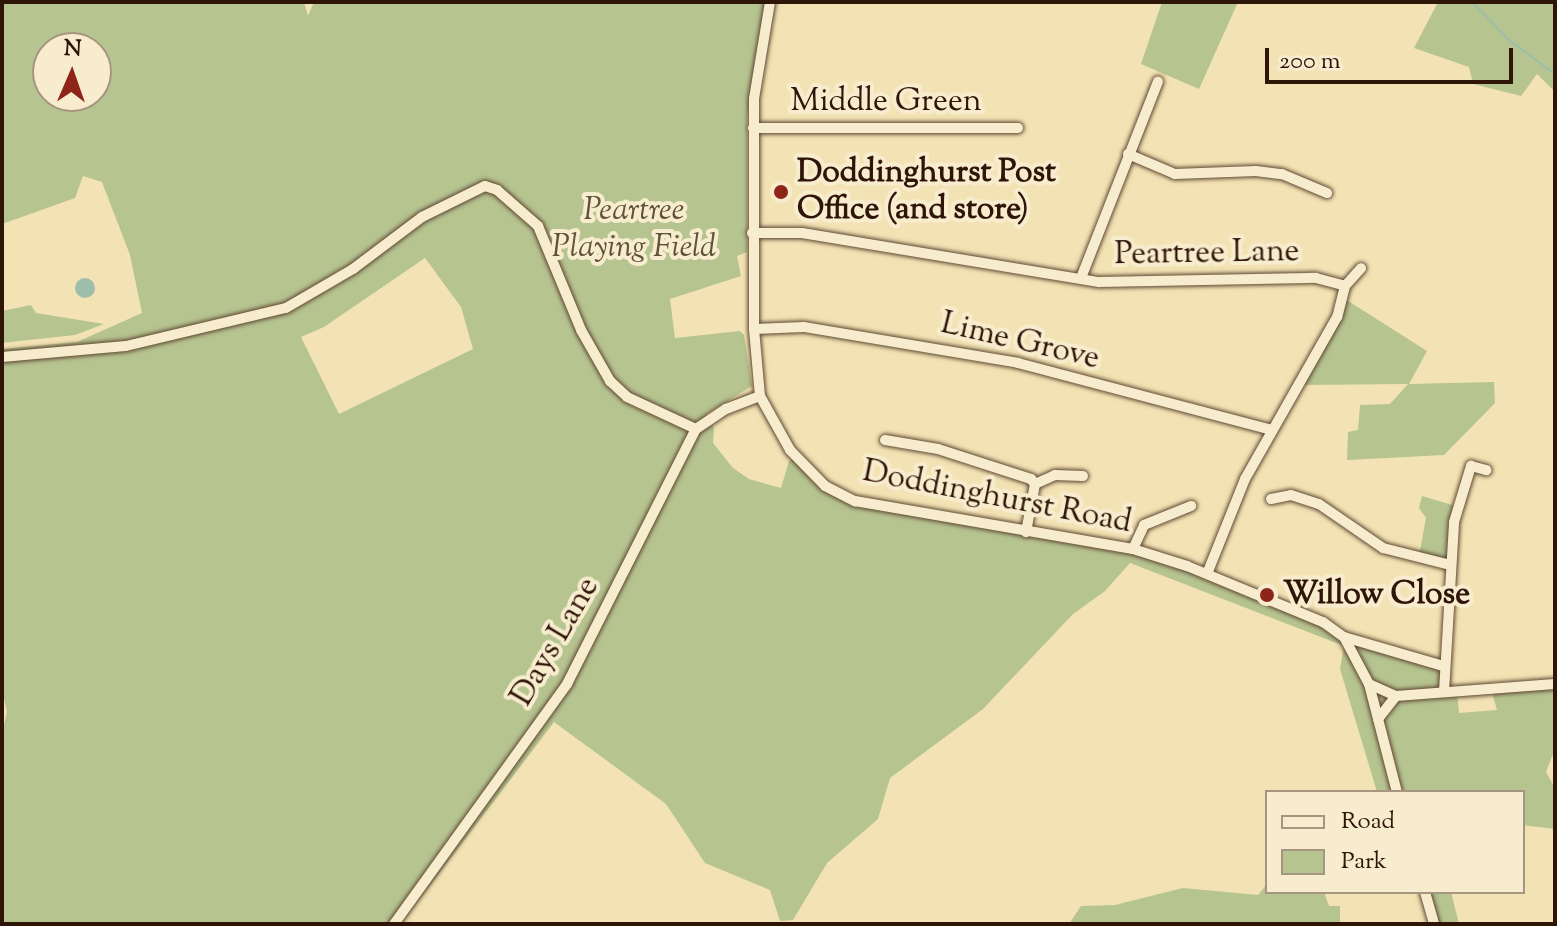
<!DOCTYPE html>
<style>
body{margin:0}
#map{position:relative;width:1557px;height:926px;overflow:hidden;background:#f3e3b4;font-family:"Sorts Mill Goudy",serif}
div>[style]{position:absolute}
.green>*{inset:0;background:#b6c490}
.water>*{inset:0;background:#9cbeaa}
.round{border-radius:50%}
.stream>*{height:2px;margin:-1px;padding:0 1px;transform-origin:1px;border-radius:1px;background:#9cbeaa}
.roads{filter:drop-shadow(0 0 2px #604833) drop-shadow(0 0 2px #604833)}
.minor>*{height:10px;margin:-5px;padding:0 5px;transform-origin:5px;border-radius:5px;background:#f7edce}
.dots>*{width:22px;height:22px;translate:-50% -50%;box-sizing:border-box;border:4px solid #f7edce;border-radius:50%}
span{translate:-50% -50%;white-space:nowrap;text-align:center;line-height:1.15;-webkit-text-stroke:8px #f7edce;paint-order:stroke}
.street-label{font-size:32px;color:#2f1408}
.poi-label{font-size:32px;color:#2f1408;font-weight:700}
.left{translate:0 -50%;text-align:left}
.park-label{font-size:32px;color:#5e5238;font-style:italic}
.frame{position:absolute;inset:0;border:4px solid #2f1408;pointer-events:none}
.legend{position:absolute;left:1265px;top:790px;width:260px;height:104px;box-sizing:border-box;background:#f7edce;border:2px solid #a7967f;margin:0;padding:10px 14px;list-style:none;font-size:24px;color:#2f1408}
.legend li{display:flex;align-items:center;gap:16px;height:40px}
.legend b{width:40px;border:2px solid #a7967f}
.north{position:absolute;left:32px;top:32px;width:80px;height:80px;box-sizing:border-box;background:#f7edce;border:2px solid #a7967f;border-radius:50%;rotate:2deg;font-size:22px;font-weight:700;line-height:32px;text-align:center;color:#2f1408}
.north::after{content:'';display:block;margin:auto;width:28px;height:36px;background:#8f2418;clip-path:polygon(50% 0,100% 100%,50% 72%,0 100%)}
.scale{position:absolute;left:1265px;top:48px;width:248px;height:36px;box-sizing:border-box;border:4px solid #2f1408;border-top:0;padding-left:10px;font-size:24px;line-height:28px;white-space:nowrap;color:#2f1408;-webkit-text-stroke:6px #f7edce;paint-order:stroke}
</style>
<div id="map">
<div class="green">
<div style="clip-path:polygon(evenodd,2px 2px,304px 2px,308px 16px,314px 2px,770px 2px,747px 116px,747px 252px,737px 256px,741px 276px,670px 299px,675px 338px,740px 331px,744px 335px,752px 386px,706px 414px,714px 428px,713px 443px,733px 468px,749px 479px,781px 488px,789px 461px,796px 457px,840px 495px,1133px 549px,1339px 631px,1443px 666px,1444px 692px,1457px 691px,1459px 713px,1497px 710px,1490px 686px,1555px 684px,1555px 749px,1546px 772px,1555px 788px,1555px 829px,1523px 825px,1523px 792px,1377px 792px,1340px 669px,1344px 646px,1130px 563px,1105px 591px,1073px 614px,983px 709px,890px 778px,878px 819px,827px 863px,793px 920px,780px 921px,770px 890px,705px 863px,666px 804px,554px 722px,401px 924px,2px 924px,2px 733px,7px 712px,2px 690px,2px 349px,77px 342px,142px 313px,130px 255px,102px 182px,83px 176px,75px 198px,2px 224px,2px 2px,48px 48px,96px 48px,96px 96px,48px 96px,48px 48px,2px 2px,425px 258px,461px 307px,473px 349px,339px 414px,301px 337px,324px 327px,425px 258px)"></div>
<div style="clip-path:polygon(1162px 2px,1238px 2px,1199px 89px,1141px 64px)"></div>
<div style="clip-path:polygon(1438px 2px,1555px 2px,1555px 92px,1537px 74px,1521px 96px,1473px 84px,1469px 67px,1414px 48px)"></div>
<div style="clip-path:polygon(1345px 299px,1427px 351px,1409px 384px,1494px 382px,1495px 403px,1444px 455px,1347px 460px,1348px 432px,1358px 430px,1360px 405px,1390px 404px,1408px 384px,1299px 385px)"></div>
<div style="clip-path:polygon(31px 305px,36px 313px,104px 324px,75px 335px,2px 343px,2px 311px)"></div>
<div style="clip-path:polygon(1422px 496px,1459px 507px,1450px 565px,1418px 561px,1426px 518px,1419px 508px)"></div>
<div style="clip-path:polygon(1267px 884px,1267px 892px,1324px 892px,1329px 906px,1340px 906px,1340px 924px,1069px 924px,1081px 906px,1115px 905px,1183px 888px,1258px 895px)"></div>
<div style="clip-path:polygon(1425px 892px,1451px 892px,1459px 924px,1434px 924px)"></div>
</div>
<div class="water">
<div class="round" style="left:75px;top:278px;width:20px;height:20px"></div>
</div>
<div class="stream">
<div style="left:1472px;top:2px;width:54px;rotate:45.7deg"></div>
<div style="left:1510px;top:41px;width:56px;rotate:36.3deg"></div>
</div>
<div class="roads">
<div class="minor">
<div style="left:770px;top:2px;width:98px;rotate:99.4deg"></div>
<div style="left:754px;top:99px;width:230px;rotate:90deg"></div>
<div style="left:754px;top:329px;width:67px;rotate:84.9deg"></div>
<div style="left:760px;top:396px;width:62px;rotate:60.9deg"></div>
<div style="left:790px;top:450px;width:50px;rotate:45.8deg"></div>
<div style="left:825px;top:486px;width:34px;rotate:27deg"></div>
<div style="left:855px;top:501px;width:282px;rotate:9.8deg"></div>
<div style="left:1133px;top:549px;width:57px;rotate:17.5deg"></div>
<div style="left:1187px;top:566px;width:147px;rotate:22.4deg"></div>
<div style="left:1323px;top:622px;width:26px;rotate:36deg"></div>
<div style="left:1344px;top:637px;width:53px;rotate:62deg"></div>
<div style="left:1369px;top:684px;width:112px;rotate:75.5deg"></div>
<div style="left:753px;top:128px;width:265px"></div>
<div style="left:1128px;top:154px;width:51px;rotate:23.1deg"></div>
<div style="left:1175px;top:174px;width:81px;rotate:-2.1deg"></div>
<div style="left:1256px;top:171px;width:26px;rotate:7deg"></div>
<div style="left:1282px;top:174px;width:49px;rotate:22.9deg"></div>
<div style="left:752px;top:233px;width:50px"></div>
<div style="left:802px;top:233px;width:301px;rotate:9.4deg"></div>
<div style="left:1099px;top:282px;width:217px;rotate:-1.1deg"></div>
<div style="left:1316px;top:278px;width:30px;rotate:15deg"></div>
<div style="left:1345px;top:286px;width:32px;rotate:104deg"></div>
<div style="left:1337px;top:317px;width:186px;rotate:119.6deg"></div>
<div style="left:1245px;top:479px;width:102px;rotate:111.8deg"></div>
<div style="left:1081px;top:278px;width:211px;rotate:-68.6deg"></div>
<div style="left:1345px;top:286px;width:24px;rotate:-48deg"></div>
<div style="left:754px;top:329px;width:50px;rotate:-2.3deg"></div>
<div style="left:804px;top:327px;width:217px;rotate:9.5deg"></div>
<div style="left:1018px;top:363px;width:262px;rotate:14.8deg"></div>
<div style="left:2px;top:357px;width:124px;rotate:-5.1deg"></div>
<div style="left:126px;top:346px;width:164px;rotate:-13.4deg"></div>
<div style="left:286px;top:308px;width:78px;rotate:-30.2deg"></div>
<div style="left:353px;top:269px;width:86px;rotate:-37deg"></div>
<div style="left:422px;top:217px;width:70px;rotate:-26.2deg"></div>
<div style="left:485px;top:186px;width:13px;rotate:18deg"></div>
<div style="left:497px;top:190px;width:55px;rotate:41.3deg"></div>
<div style="left:538px;top:226px;width:113px;rotate:67.5deg"></div>
<div style="left:581px;top:330px;width:59px;rotate:60.4deg"></div>
<div style="left:610px;top:381px;width:23px;rotate:43deg"></div>
<div style="left:627px;top:397px;width:76px;rotate:24.9deg"></div>
<div style="left:885px;top:440px;width:54px;rotate:9.6deg"></div>
<div style="left:938px;top:449px;width:98px;rotate:17.9deg"></div>
<div style="left:1031px;top:479px;width:6px;rotate:51deg"></div>
<div style="left:1035px;top:484px;width:49px;rotate:100.6deg"></div>
<div style="left:1035px;top:484px;width:22px;rotate:-24deg"></div>
<div style="left:1055px;top:475px;width:28px;rotate:2deg"></div>
<div style="left:1271px;top:499px;width:20px;rotate:-11deg"></div>
<div style="left:1291px;top:495px;width:29px;rotate:18deg"></div>
<div style="left:1319px;top:504px;width:78px;rotate:34.5deg"></div>
<div style="left:1383px;top:548px;width:69px;rotate:14.2deg"></div>
<div style="left:1133px;top:549px;width:26px;rotate:-65deg"></div>
<div style="left:1144px;top:525px;width:51px;rotate:-22deg"></div>
<div style="left:1344px;top:637px;width:103px;rotate:16.3deg"></div>
<div style="left:1369px;top:684px;width:30px;rotate:24deg"></div>
<div style="left:1396px;top:696px;width:159px;rotate:-4.3deg"></div>
<div style="left:1444px;top:692px;width:170px;rotate:-86.6deg"></div>
<div style="left:1454px;top:522px;width:59px;rotate:-73.1deg"></div>
<div style="left:1471px;top:466px;width:16px;rotate:15deg"></div>
<div style="left:1378px;top:719px;width:29px;rotate:-52deg"></div>
<div style="left:1425px;top:892px;width:33px;rotate:74deg"></div>
<div style="left:394px;top:924px;width:296px;rotate:-54.2deg"></div>
<div style="left:567px;top:684px;width:286px;rotate:-63.2deg"></div>
<div style="left:696px;top:429px;width:36px;rotate:-34deg"></div>
<div style="left:726px;top:409px;width:36px;rotate:-21deg"></div>
</div>
</div>
<div class="dots">
<div style="left:781px;top:192px;background:#8f2418"></div>
<div style="left:1267px;top:595px;background:#8f2418"></div>
</div>
<div class="street-label">
<span style="left:886px;top:102px">Middle Green</span>
<span style="left:1207px;top:254px;rotate:-1deg">Peartree Lane</span>
<span style="left:1020px;top:342px;rotate:13deg">Lime Grove</span>
<span style="left:997px;top:498px;rotate:11deg">Doddinghurst Road</span>
<span style="left:556px;top:642px;rotate:-60deg">Days Lane</span>
</div>
<div class="poi-label">
<span class="left" style="left:797px;top:192px">Doddinghurst Post<br>Office (and store)</span>
<span class="left" style="left:1283px;top:595px">Willow Close</span>
</div>
<div class="park-label">
<span style="left:634px;top:230px">Peartree<br>Playing Field</span>
</div>
<div class="frame"></div>
<ul class="legend">
<li><b style="height:10px;background:#f7edce"></b>Road</li>
<li><b style="height:22px;background:#b6c490"></b>Park</li>
</ul>
<div class="north">N</div>
<div class="scale">200 m</div>
</div>
